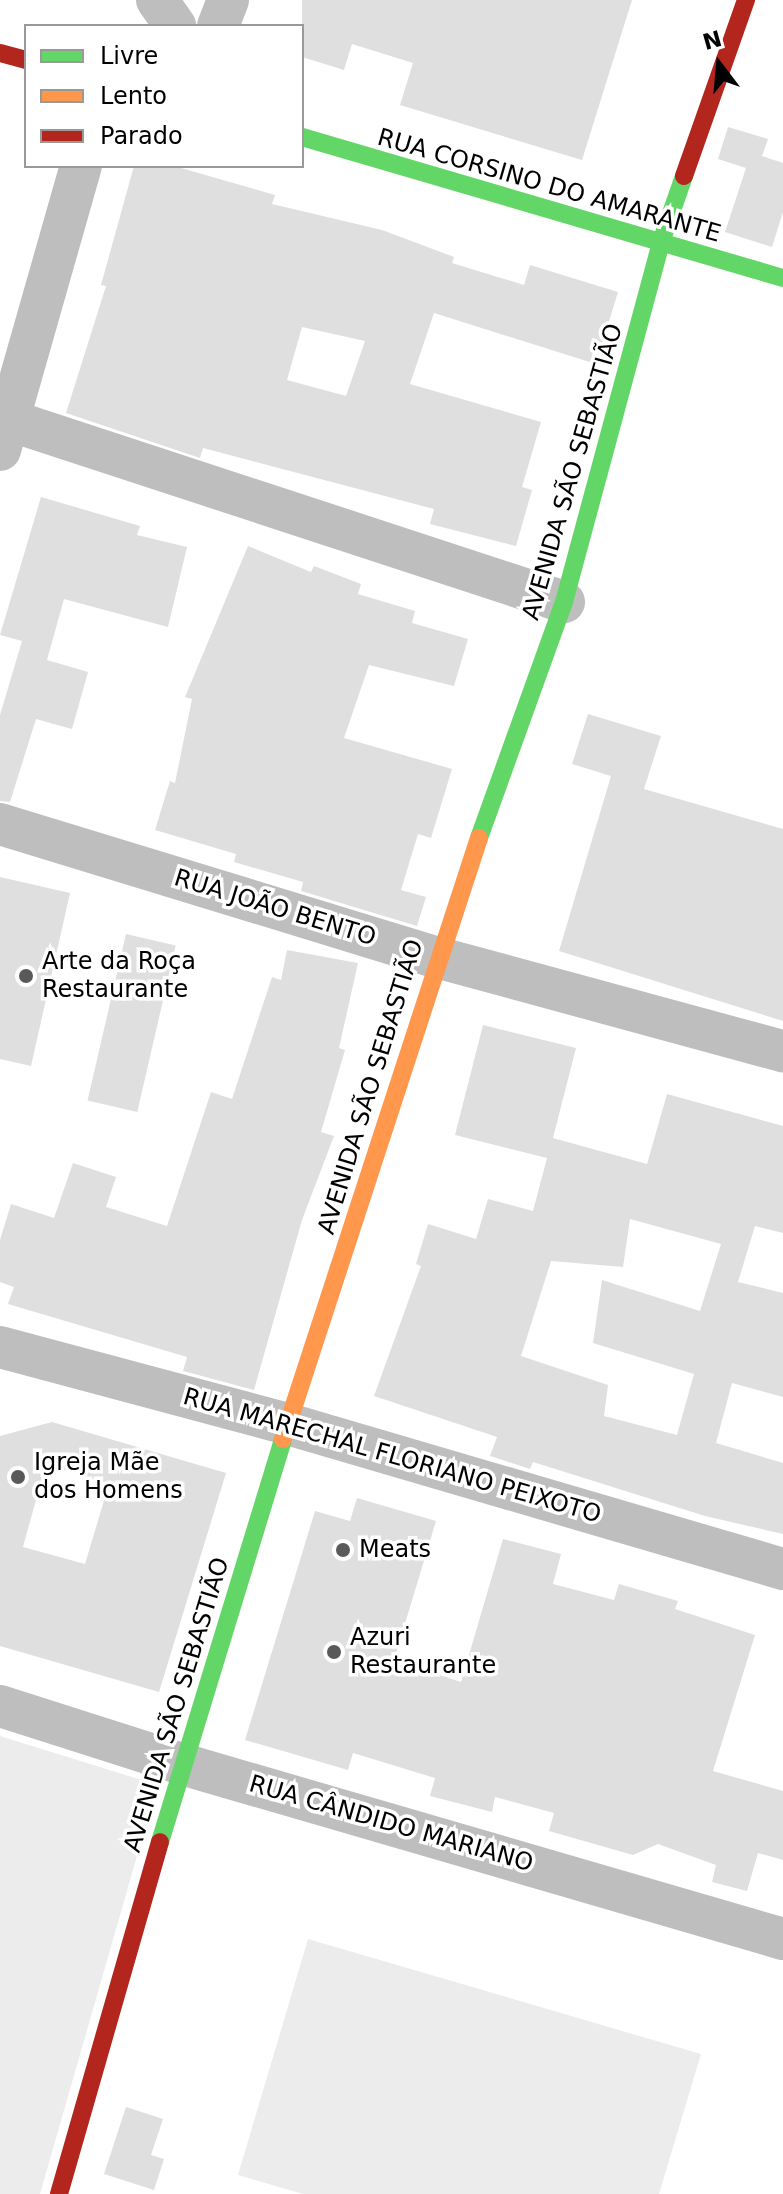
<!DOCTYPE html>
<meta charset="utf-8">
<style>
body{margin:0}
#map{position:relative;width:783px;height:2194px;overflow:hidden;background:#fff;font-family:"DejaVu Sans",sans-serif}
div>[style]{position:absolute}
.green>*{inset:0;background:#ececec}
.building>*{inset:0;background:#dfdfdf;transform-origin:0 0}
.street>*{height:42px;margin:-21px;padding:0 21px;transform-origin:21px;border-radius:21px;background:#bebebe}
.fast>*{height:18px;margin:-9px;padding:0 9px;transform-origin:9px;border-radius:9px;background:#63d668}
.slow>*{height:18px;margin:-9px;padding:0 9px;transform-origin:9px;border-radius:9px;background:#ff974d}
.jam>*{height:18px;margin:-9px;padding:0 9px;transform-origin:9px;border-radius:9px;background:#b3261e}
.dots>*{width:22px;height:22px;translate:-50% -50%;box-sizing:border-box;border:4px solid #fff;border-radius:50%}
span{translate:-50% -50%;white-space:nowrap;text-align:center;line-height:1.15;-webkit-text-stroke:7px #fff;paint-order:stroke}
.street-label{font-size:24px;color:#000}
.poi-label{font-size:24px;color:#000}
.left{translate:0 -50%;text-align:left}
.legend{position:absolute;left:24px;top:24px;width:280px;height:144px;box-sizing:border-box;background:#fff;border:2px solid #999;margin:0;padding:10px 14px;list-style:none;font-size:24px;color:#000}
.legend li{display:flex;align-items:center;gap:16px;height:40px}
.legend b{width:40px;border:2px solid #999}
.north{position:absolute;left:679px;top:24px;width:80px;height:80px;-webkit-text-stroke:6px #fff;paint-order:stroke;rotate:344deg;font-size:22px;font-weight:700;line-height:32px;text-align:center;color:#000}
.north::after{content:'';display:block;margin:auto;width:28px;height:36px;background:#000;clip-path:polygon(50% 0,100% 100%,50% 72%,0 100%)}
</style>
<div id="map">
<div class="green">
<div style="clip-path:polygon(0 1736px,148px 1782px,156px 1790px,40px 2194px,0 2194px)"></div>
<div style="clip-path:polygon(308px 1939px,701px 2054px,659px 2194px,303px 2194px,238px 2175px)"></div>
</div>
<div class="building">
<div style="clip-path:polygon(302px 0,632px 0,582px 160px,400px 105px,413px 63px,352px 44px,344px 70px,302px 57px)"></div>
<div style="clip-path:polygon(728px 127px,768px 139px,762px 156px,783px 163px,783px 212px,772px 247px,725px 232px,746px 168px,718px 159px)"></div>
<div style="clip-path:polygon(evenodd,134px 166px,174px 166px,275px 195px,272px 204px,382px 230px,454px 257px,452px 263px,524px 285px,530px 265px,618px 292px,596px 364px,434px 313px,410px 384px,541px 422px,522px 487px,532px 490px,516px 546px,430px 524px,434px 509px,203px 448px,200px 458px,66px 413px,106px 286px,101px 285px,134px 166px,302px 327px,365px 341px,346px 396px,287px 380px,302px 327px)"></div>
<div style="clip-path:polygon(41px 497px,140px 526px,137px 535px,187px 547px,168px 627px,64px 599px,47px 660px,88px 672px,72px 729px,36px 719px,10px 802px,0 801px,0 715px,22px 641px,0 635px)"></div>
<div style="clip-path:polygon(248px 546px,311px 572px,314px 566px,361px 584px,358px 594px,415px 611px,412px 623px,468px 639px,454px 686px,369px 665px,344px 738px,452px 769px,431px 838px,418px 834px,401px 890px,426px 897px,417px 926px,301px 891px,303px 882px,234px 862px,236px 854px,155px 830px,170px 781px,175px 783px,192px 699px,185px 697px)"></div>
<div style="clip-path:polygon(588px 714px,661px 736px,644px 789px,783px 829px,783px 1021px,559px 951px,611px 776px,572px 764px)"></div>
<div style="clip-path:polygon(0 877px,70px 893px,31px 1066px,0 1059px)"></div>
<div style="left:126px;top:934px;width:51px;height:171px;rotate:13deg"></div>
<div style="clip-path:polygon(287px 950px,358px 963px,339px 1048px,345px 1050px,321px 1132px,334px 1136px,302px 1220px,254px 1390px,183px 1371px,187px 1357px,8px 1304px,14px 1287px,0 1282px,0 1240px,11px 1204px,54px 1218px,73px 1163px,116px 1177px,106px 1207px,167px 1226px,211px 1092px,232px 1099px,272px 977px,281px 980px)"></div>
<div style="clip-path:polygon(evenodd,483px 1025px,576px 1048px,553px 1138px,647px 1164px,667px 1094px,783px 1126px,783px 1233px,755px 1226px,738px 1282px,783px 1293px,783px 1397px,732px 1383px,716px 1443px,783px 1463px,783px 1534px,705px 1516px,533px 1462px,530px 1469px,490px 1456px,497px 1437px,374px 1396px,421px 1266px,416px 1264px,428px 1224px,476px 1239px,488px 1199px,533px 1211px,547px 1158px,455px 1135px,483px 1025px,630px 1219px,721px 1244px,700px 1311px,602px 1280px,593px 1343px,694px 1374px,677px 1435px,604px 1416px,608px 1385px,521px 1356px,551px 1261px,623px 1267px,630px 1219px)"></div>
<div style="clip-path:polygon(evenodd,52px 1422px,226px 1473px,159px 1692px,0 1646px,0 1436px,52px 1422px,46px 1464px,109px 1484px,85px 1564px,23px 1547px,46px 1464px)"></div>
<div style="clip-path:polygon(357px 1498px,436px 1521px,394px 1660px,461px 1682px,503px 1539px,561px 1554px,553px 1584px,614px 1600px,619px 1584px,678px 1601px,675px 1609px,755px 1635px,713px 1771px,783px 1791px,783px 1860px,758px 1853px,747px 1891px,712px 1882px,716px 1865px,658px 1844px,633px 1855px,549px 1831px,554px 1813px,495px 1797px,492px 1812px,430px 1796px,435px 1778px,353px 1753px,348px 1770px,245px 1740px,315px 1511px,350px 1521px)"></div>
<div style="clip-path:polygon(126px 2107px,163px 2119px,151px 2155px,164px 2159px,154px 2190px,104px 2174px)"></div>
</div>
<div class="street">
<div style="left:157px;top:0;width:32px;rotate:55deg"></div>
<div style="left:218px;top:26px;width:28px;rotate:-69deg"></div>
<div style="left:12px;top:421px;width:581px;rotate:18.15deg"></div>
<div style="left:0;top:450px;width:295px;rotate:-74.1deg"></div>
<div style="left:0;top:824px;width:456px;rotate:17deg"></div>
<div style="left:436px;top:957px;width:360px;rotate:15.2deg"></div>
<div style="left:0;top:1347px;width:298px;rotate:15deg"></div>
<div style="left:288px;top:1424px;width:516px;rotate:16.33deg"></div>
<div style="left:0;top:1706px;width:191px;rotate:17.7deg"></div>
<div style="left:182px;top:1764px;width:626px;rotate:16.23deg"></div>
</div>
<div class="fast">
<div style="left:302px;top:137px;width:501px;rotate:16.34deg"></div>
<div style="left:479px;top:838px;width:251px;rotate:-70.2deg"></div>
<div style="left:564px;top:602px;width:370px;rotate:-74.9deg"></div>
<div style="left:660px;top:245px;width:73px;rotate:-70.8deg"></div>
<div style="left:160px;top:1842px;width:421px;rotate:-73deg"></div>
</div>
<div class="slow">
<div style="left:283px;top:1439px;width:632px;rotate:-71.94deg"></div>
</div>
<div class="jam">
<div style="left:0;top:53px;width:27px;rotate:15deg"></div>
<div style="left:684px;top:176px;width:187px;rotate:-70.6deg"></div>
<div style="left:59px;top:2194px;width:366px;rotate:-74deg"></div>
</div>
<div class="dots">
<div style="left:26px;top:976px;background:#595959"></div>
<div style="left:18px;top:1477px;background:#595959"></div>
<div style="left:343px;top:1550px;background:#595959"></div>
<div style="left:334px;top:1652px;background:#595959"></div>
</div>
<div class="street-label">
<span style="left:549px;top:186px;rotate:16deg">RUA CORSINO DO AMARANTE</span>
<span style="left:573px;top:472px;rotate:-74deg">AVENIDA SÃO SEBASTIÃO</span>
<span style="left:275px;top:908px;rotate:17deg">RUA JOÃO BENTO</span>
<span style="left:371px;top:1087px;rotate:-73deg">AVENIDA SÃO SEBASTIÃO</span>
<span style="left:392px;top:1456px;rotate:16deg">RUA MARECHAL FLORIANO PEIXOTO</span>
<span style="left:177px;top:1705px;rotate:-73deg">AVENIDA SÃO SEBASTIÃO</span>
<span style="left:391px;top:1824px;rotate:16deg">RUA CÂNDIDO MARIANO</span>
</div>
<div class="poi-label">
<span class="left" style="left:42px;top:976px">Arte da Roça<br>Restaurante</span>
<span class="left" style="left:34px;top:1477px">Igreja Mãe<br>dos Homens</span>
<span class="left" style="left:359px;top:1550px">Meats</span>
<span class="left" style="left:350px;top:1652px">Azuri<br>Restaurante</span>
</div>
<ul class="legend">
<li><b style="height:10px;background:#63d668"></b>Livre</li>
<li><b style="height:10px;background:#ff974d"></b>Lento</li>
<li><b style="height:10px;background:#b3261e"></b>Parado</li>
</ul>
<div class="north">N</div>
</div>
